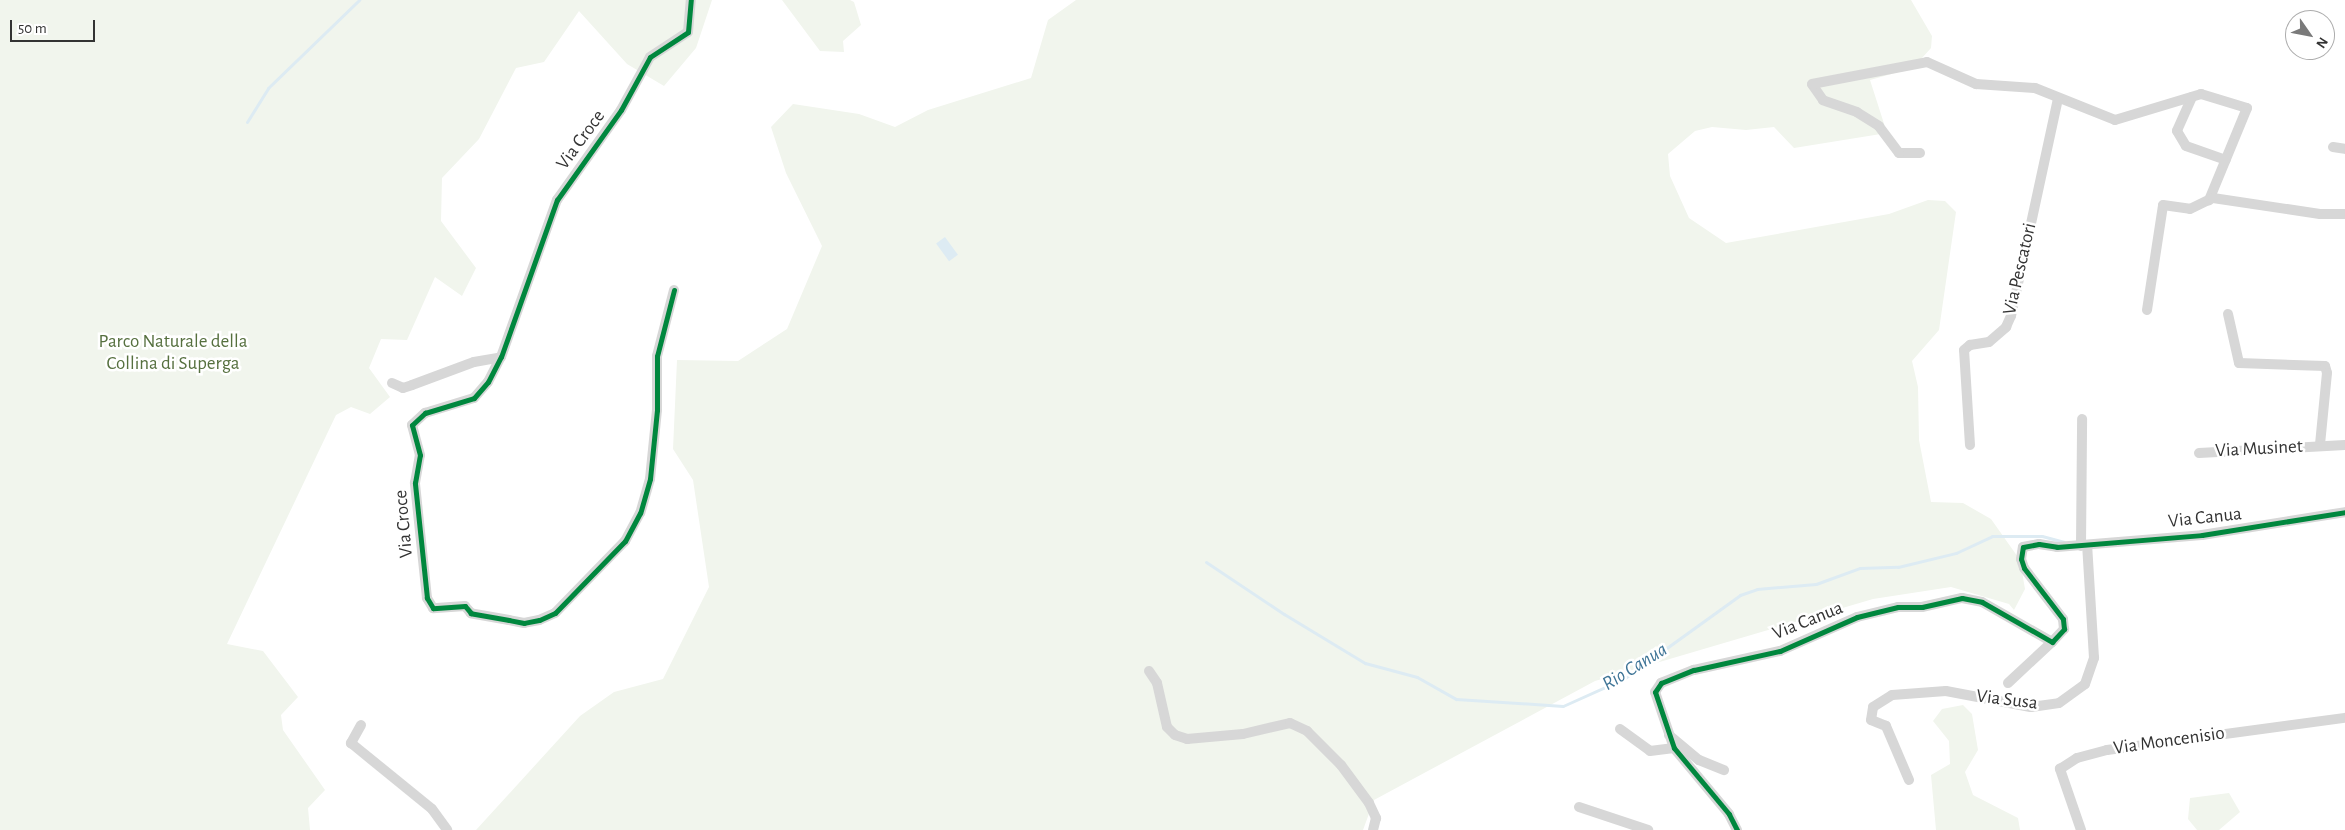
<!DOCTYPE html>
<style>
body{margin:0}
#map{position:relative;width:2345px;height:830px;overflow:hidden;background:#fff;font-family:"Alegreya Sans",sans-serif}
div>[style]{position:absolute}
.green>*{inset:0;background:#f1f5ed}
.water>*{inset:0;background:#ddebf3;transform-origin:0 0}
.stream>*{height:3px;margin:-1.5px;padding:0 1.5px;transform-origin:1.5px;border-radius:1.5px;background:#ddebf3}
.street>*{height:10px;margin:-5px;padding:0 5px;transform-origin:5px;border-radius:5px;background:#d7d7d7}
.cycleway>*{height:5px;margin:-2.5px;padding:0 2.5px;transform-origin:2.5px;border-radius:2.5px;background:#00873e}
span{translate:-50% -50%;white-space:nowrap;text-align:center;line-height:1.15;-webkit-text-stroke:5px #fff;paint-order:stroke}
.street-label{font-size:19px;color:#333}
.park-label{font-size:19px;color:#56703f}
.water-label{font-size:20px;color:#3f7597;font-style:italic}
.north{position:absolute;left:2285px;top:10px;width:50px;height:50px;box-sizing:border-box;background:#fff;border:1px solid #adadad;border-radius:50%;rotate:123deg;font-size:14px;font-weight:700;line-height:20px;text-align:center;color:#333}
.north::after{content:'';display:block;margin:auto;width:18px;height:22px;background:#7a7a7a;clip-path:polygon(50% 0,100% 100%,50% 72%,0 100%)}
.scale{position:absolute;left:10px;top:20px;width:85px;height:22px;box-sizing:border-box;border:2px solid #333;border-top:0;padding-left:6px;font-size:15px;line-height:18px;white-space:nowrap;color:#333;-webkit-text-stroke:4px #fff;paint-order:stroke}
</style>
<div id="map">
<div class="green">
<div style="clip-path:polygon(0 0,712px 0,696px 48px,664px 86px,627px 64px,579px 11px,544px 62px,516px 68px,479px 139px,442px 178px,441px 221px,476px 268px,462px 296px,435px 277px,407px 340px,381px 339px,369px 368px,390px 397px,370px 414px,351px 407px,336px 415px,227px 644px,263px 651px,298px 697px,281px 715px,283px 730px,325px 790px,308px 808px,310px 830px,0 830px)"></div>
<div style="clip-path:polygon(782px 0,850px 0,854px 2px,861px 25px,843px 41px,844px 52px,820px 51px)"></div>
<div style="clip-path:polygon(1076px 0,1911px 0,1932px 36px,1931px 48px,1913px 68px,1870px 80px,1887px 133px,1794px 148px,1774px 127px,1746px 130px,1712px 127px,1695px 131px,1668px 154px,1670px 176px,1689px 218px,1726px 243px,1889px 214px,1928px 200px,1945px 201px,1956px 212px,1939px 330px,1912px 361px,1918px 387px,1919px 440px,1931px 502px,1963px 503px,1991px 519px,2020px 560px,2025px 589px,2014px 610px,2009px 604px,1951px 587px,1873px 599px,1595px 681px,1374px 800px,1363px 830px,476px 830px,580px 716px,614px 692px,663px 679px,709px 587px,693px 480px,673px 449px,677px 360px,738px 361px,787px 329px,822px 246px,786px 173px,771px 127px,793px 104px,859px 114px,895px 127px,928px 110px,1031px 78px,1048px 20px)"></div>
<div style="clip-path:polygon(1963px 705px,1972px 714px,1978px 750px,1965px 772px,1973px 795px,2018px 818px,2020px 830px,1936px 830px,1931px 775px,1950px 764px,1949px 741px,1933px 721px,1942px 709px)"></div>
<div style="clip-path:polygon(2229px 793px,2240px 812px,2219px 830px,2197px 830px,2188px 819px,2190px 798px)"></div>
</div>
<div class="water">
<div style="left:945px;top:237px;width:22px;height:11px;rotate:54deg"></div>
</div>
<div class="stream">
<div style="left:247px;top:122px;width:40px;rotate:-58deg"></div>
<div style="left:268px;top:88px;width:127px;rotate:-44deg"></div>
<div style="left:1206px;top:562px;width:94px;rotate:33.7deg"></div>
<div style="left:1284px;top:614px;width:95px;rotate:31.2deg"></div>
<div style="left:1365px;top:663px;width:54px;rotate:15.1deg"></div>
<div style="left:1417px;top:677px;width:45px;rotate:29.4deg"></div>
<div style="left:1456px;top:699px;width:107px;rotate:3.7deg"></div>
<div style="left:1563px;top:706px;width:68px;rotate:-24.3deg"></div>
<div style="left:1625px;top:678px;width:142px;rotate:-35.8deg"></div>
<div style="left:1740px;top:595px;width:18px;rotate:-19deg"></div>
<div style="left:1757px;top:589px;width:59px;rotate:-4.8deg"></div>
<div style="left:1816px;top:584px;width:47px;rotate:-20deg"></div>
<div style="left:1860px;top:568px;width:38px;rotate:-2deg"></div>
<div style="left:1898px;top:567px;width:60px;rotate:-13.6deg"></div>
<div style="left:1956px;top:553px;width:40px;rotate:-25deg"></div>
<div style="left:1992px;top:536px;width:50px"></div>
<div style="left:2042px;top:536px;width:23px;rotate:15deg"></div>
</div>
<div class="street">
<div style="left:2192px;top:97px;width:37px;rotate:114deg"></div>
<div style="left:2177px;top:131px;width:17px;rotate:59deg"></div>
<div style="left:2186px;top:146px;width:42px;rotate:19.3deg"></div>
<div style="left:2333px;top:147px;width:12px;rotate:9deg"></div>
<div style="left:1920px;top:153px;width:21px;rotate:180deg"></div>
<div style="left:1899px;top:153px;width:34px;rotate:-127deg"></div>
<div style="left:1879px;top:126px;width:26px;rotate:-148deg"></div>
<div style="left:1857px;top:112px;width:36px;rotate:-161deg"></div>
<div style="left:1823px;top:100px;width:19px;rotate:-125deg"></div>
<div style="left:1812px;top:84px;width:117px;rotate:-10.8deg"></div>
<div style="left:1927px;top:62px;width:54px;rotate:24.2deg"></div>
<div style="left:1976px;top:84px;width:59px;rotate:3.9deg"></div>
<div style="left:2035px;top:88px;width:86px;rotate:21.8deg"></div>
<div style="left:2115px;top:120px;width:90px;rotate:-16.8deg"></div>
<div style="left:2201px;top:94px;width:48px;rotate:16.9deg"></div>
<div style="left:2247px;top:108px;width:100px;rotate:112.4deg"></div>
<div style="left:674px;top:290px;width:68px;rotate:104.4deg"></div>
<div style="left:657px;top:356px;width:54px;rotate:90deg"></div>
<div style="left:657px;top:410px;width:69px;rotate:95.8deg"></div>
<div style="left:650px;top:479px;width:35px;rotate:106deg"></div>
<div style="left:640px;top:513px;width:32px;rotate:118deg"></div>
<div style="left:625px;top:541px;width:100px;rotate:134.2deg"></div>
<div style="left:555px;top:613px;width:17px;rotate:156deg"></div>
<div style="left:539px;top:620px;width:15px;rotate:169deg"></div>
<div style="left:524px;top:623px;width:15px;rotate:-169deg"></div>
<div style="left:509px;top:620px;width:39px;rotate:-170deg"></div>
<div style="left:471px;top:613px;width:9px;rotate:-131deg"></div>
<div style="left:465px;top:606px;width:32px;rotate:176deg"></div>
<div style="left:433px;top:608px;width:12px;rotate:-121deg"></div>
<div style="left:427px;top:598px;width:116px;rotate:-96deg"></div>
<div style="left:415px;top:483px;width:28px;rotate:-80deg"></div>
<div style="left:420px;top:455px;width:31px;rotate:-105deg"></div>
<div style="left:412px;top:425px;width:18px;rotate:-43deg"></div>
<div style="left:425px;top:413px;width:51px;rotate:-17deg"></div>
<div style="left:474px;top:398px;width:21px;rotate:-49deg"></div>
<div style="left:488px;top:382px;width:28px;rotate:-63deg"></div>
<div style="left:501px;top:357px;width:167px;rotate:-70.4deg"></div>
<div style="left:557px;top:200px;width:110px;rotate:-54.6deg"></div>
<div style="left:621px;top:110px;width:60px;rotate:-61.3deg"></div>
<div style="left:650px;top:57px;width:45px;rotate:-33.3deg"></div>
<div style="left:688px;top:32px;width:32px;rotate:-85deg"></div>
<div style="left:2147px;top:310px;width:106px;rotate:-81.3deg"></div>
<div style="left:2163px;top:205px;width:27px;rotate:8deg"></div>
<div style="left:2190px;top:209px;width:25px;rotate:-26deg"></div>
<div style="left:2213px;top:198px;width:108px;rotate:8.5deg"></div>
<div style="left:2320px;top:214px;width:25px"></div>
<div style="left:2228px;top:314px;width:50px;rotate:77.3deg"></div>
<div style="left:2239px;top:363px;width:86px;rotate:2deg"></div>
<div style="left:2325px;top:366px;width:7px;rotate:74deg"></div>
<div style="left:2327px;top:373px;width:72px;rotate:95.6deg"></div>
<div style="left:392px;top:383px;width:12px;rotate:24deg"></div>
<div style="left:403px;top:388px;width:9px;rotate:-18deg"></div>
<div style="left:412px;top:385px;width:66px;rotate:-20.4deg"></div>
<div style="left:474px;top:362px;width:27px;rotate:-10deg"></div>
<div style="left:1970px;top:445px;width:95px;rotate:-93.6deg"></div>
<div style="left:1964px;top:350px;width:8px;rotate:-40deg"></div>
<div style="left:1970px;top:345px;width:19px;rotate:-9deg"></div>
<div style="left:1989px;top:342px;width:23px;rotate:-41deg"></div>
<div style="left:2006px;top:327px;width:12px;rotate:-66deg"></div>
<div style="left:2011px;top:316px;width:222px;rotate:-77.8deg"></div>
<div style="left:2199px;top:453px;width:146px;rotate:-3.1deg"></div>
<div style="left:2081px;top:546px;width:127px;rotate:-89.5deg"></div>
<div style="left:1149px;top:671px;width:14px;rotate:56deg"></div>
<div style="left:1157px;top:683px;width:45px;rotate:77.2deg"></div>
<div style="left:1167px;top:727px;width:11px;rotate:45deg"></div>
<div style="left:1175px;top:735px;width:13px;rotate:18deg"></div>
<div style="left:1187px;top:739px;width:56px;rotate:-5.1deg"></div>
<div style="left:1243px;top:734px;width:48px;rotate:-13.2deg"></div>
<div style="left:1290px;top:723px;width:19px;rotate:25deg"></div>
<div style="left:1307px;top:731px;width:48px;rotate:45deg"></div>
<div style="left:1341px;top:765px;width:47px;rotate:53.6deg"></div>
<div style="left:1369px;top:803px;width:17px;rotate:65deg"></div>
<div style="left:1376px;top:818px;width:12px;rotate:104deg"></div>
<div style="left:2008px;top:683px;width:60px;rotate:-43deg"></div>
<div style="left:361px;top:725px;width:21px;rotate:119deg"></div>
<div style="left:351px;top:743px;width:104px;rotate:39.2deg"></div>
<div style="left:432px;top:809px;width:26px;rotate:54deg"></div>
<div style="left:1620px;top:729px;width:37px;rotate:36deg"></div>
<div style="left:1650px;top:751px;width:24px;rotate:-7deg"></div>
<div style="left:1669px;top:735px;width:39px;rotate:40deg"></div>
<div style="left:1699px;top:760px;width:27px;rotate:22deg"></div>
<div style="left:1909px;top:780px;width:59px;rotate:-113.1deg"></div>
<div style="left:1886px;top:726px;width:16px;rotate:-158deg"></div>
<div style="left:1871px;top:720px;width:13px;rotate:-81deg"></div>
<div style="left:1873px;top:707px;width:22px;rotate:-32deg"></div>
<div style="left:1892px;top:695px;width:54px;rotate:-4.2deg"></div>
<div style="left:1946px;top:691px;width:86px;rotate:10.7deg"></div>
<div style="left:2031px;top:707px;width:28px;rotate:-8deg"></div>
<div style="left:2059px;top:703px;width:32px;rotate:-36deg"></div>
<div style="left:2085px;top:684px;width:28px;rotate:-71deg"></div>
<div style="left:2094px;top:658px;width:113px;rotate:-93.5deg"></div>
<div style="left:1579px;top:807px;width:73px;rotate:18.4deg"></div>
<div style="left:1737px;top:830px;width:18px;rotate:-117deg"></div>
<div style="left:1729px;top:814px;width:86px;rotate:-129.8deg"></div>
<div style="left:1674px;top:748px;width:59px;rotate:-108.7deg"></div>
<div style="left:1655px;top:692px;width:11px;rotate:-56deg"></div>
<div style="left:1661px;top:683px;width:35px;rotate:-22deg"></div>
<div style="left:1694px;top:670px;width:88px;rotate:-12.5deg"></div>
<div style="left:1780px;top:651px;width:84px;rotate:-23.8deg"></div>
<div style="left:1857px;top:617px;width:42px;rotate:-13.7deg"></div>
<div style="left:1898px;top:607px;width:24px"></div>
<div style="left:1922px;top:607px;width:41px;rotate:-12.7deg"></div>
<div style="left:1962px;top:598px;width:20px;rotate:11deg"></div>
<div style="left:1982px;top:602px;width:81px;rotate:29.7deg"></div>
<div style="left:2052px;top:642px;width:18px;rotate:-47deg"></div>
<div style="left:2064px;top:629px;width:10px;rotate:-96deg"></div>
<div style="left:2063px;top:619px;width:64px;rotate:-127.4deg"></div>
<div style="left:2024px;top:568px;width:9px;rotate:-108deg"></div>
<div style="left:2021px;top:559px;width:12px;rotate:-81deg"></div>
<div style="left:2023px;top:547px;width:16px;rotate:-11deg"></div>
<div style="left:2039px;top:544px;width:18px;rotate:9deg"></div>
<div style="left:2057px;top:547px;width:145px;rotate:-4.7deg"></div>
<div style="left:2202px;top:535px;width:145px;rotate:-9.1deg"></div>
<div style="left:2081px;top:830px;width:65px;rotate:-109deg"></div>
<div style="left:2060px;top:769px;width:20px;rotate:-33deg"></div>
<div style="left:2077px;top:758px;width:31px;rotate:-15deg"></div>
<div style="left:2107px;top:750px;width:240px;rotate:-7.7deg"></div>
</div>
<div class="cycleway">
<div style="left:674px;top:290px;width:68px;rotate:104.4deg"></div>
<div style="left:657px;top:356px;width:54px;rotate:90deg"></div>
<div style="left:657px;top:410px;width:69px;rotate:95.8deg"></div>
<div style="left:650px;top:479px;width:35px;rotate:106deg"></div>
<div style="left:640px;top:513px;width:32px;rotate:118deg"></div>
<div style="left:625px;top:541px;width:100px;rotate:134.2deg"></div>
<div style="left:555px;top:613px;width:17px;rotate:156deg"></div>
<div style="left:539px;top:620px;width:15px;rotate:169deg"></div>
<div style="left:524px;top:623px;width:15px;rotate:-169deg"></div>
<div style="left:509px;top:620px;width:39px;rotate:-170deg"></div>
<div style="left:471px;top:613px;width:9px;rotate:-131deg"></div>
<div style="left:465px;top:606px;width:32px;rotate:176deg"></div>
<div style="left:433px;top:608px;width:12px;rotate:-121deg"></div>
<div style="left:427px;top:598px;width:116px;rotate:-96deg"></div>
<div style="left:415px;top:483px;width:28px;rotate:-80deg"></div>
<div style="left:420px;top:455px;width:31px;rotate:-105deg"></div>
<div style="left:412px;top:425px;width:18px;rotate:-43deg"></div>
<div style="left:425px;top:413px;width:51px;rotate:-17deg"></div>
<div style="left:474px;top:398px;width:21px;rotate:-49deg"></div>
<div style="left:488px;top:382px;width:28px;rotate:-63deg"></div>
<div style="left:501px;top:357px;width:167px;rotate:-70.4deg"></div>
<div style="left:557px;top:200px;width:110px;rotate:-54.6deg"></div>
<div style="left:621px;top:110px;width:60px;rotate:-61.3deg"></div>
<div style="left:650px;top:57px;width:45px;rotate:-33.3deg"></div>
<div style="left:688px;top:32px;width:32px;rotate:-85deg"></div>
<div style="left:1737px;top:830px;width:18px;rotate:-117deg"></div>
<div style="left:1729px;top:814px;width:86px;rotate:-129.8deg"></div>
<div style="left:1674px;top:748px;width:59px;rotate:-108.7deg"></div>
<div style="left:1655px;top:692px;width:11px;rotate:-56deg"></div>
<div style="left:1661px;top:683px;width:35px;rotate:-22deg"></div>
<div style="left:1694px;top:670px;width:88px;rotate:-12.5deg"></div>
<div style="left:1780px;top:651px;width:84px;rotate:-23.8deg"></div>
<div style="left:1857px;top:617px;width:42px;rotate:-13.7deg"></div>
<div style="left:1898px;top:607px;width:24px"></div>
<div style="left:1922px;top:607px;width:41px;rotate:-12.7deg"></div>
<div style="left:1962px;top:598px;width:20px;rotate:11deg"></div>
<div style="left:1982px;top:602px;width:81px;rotate:29.7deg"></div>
<div style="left:2052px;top:642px;width:18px;rotate:-47deg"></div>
<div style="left:2064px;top:629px;width:10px;rotate:-96deg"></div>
<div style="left:2063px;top:619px;width:64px;rotate:-127.4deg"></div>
<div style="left:2024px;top:568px;width:9px;rotate:-108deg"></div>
<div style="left:2021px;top:559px;width:12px;rotate:-81deg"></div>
<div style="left:2023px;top:547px;width:16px;rotate:-11deg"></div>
<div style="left:2039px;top:544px;width:18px;rotate:9deg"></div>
<div style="left:2057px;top:547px;width:145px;rotate:-4.7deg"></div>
<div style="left:2202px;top:535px;width:145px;rotate:-9.1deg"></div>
</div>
<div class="street-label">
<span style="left:581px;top:140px;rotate:-54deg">Via Croce</span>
<span style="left:2020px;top:269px;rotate:-77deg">Via Pescatori</span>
<span style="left:2259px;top:449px;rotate:-3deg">Via Musinet</span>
<span style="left:2205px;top:518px;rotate:-6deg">Via Canua</span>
<span style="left:404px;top:524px;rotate:-95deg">Via Croce</span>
<span style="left:1808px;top:621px;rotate:-22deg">Via Canua</span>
<span style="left:2007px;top:700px;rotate:7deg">Via Susa</span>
<span style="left:2169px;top:741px;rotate:-8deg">Via Moncenisio</span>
</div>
<div class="park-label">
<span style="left:173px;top:353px">Parco Naturale della<br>Collina di Superga</span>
</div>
<div class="water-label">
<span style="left:1635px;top:667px;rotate:-32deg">Rio Canua</span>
</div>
<div class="north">N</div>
<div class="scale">50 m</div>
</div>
